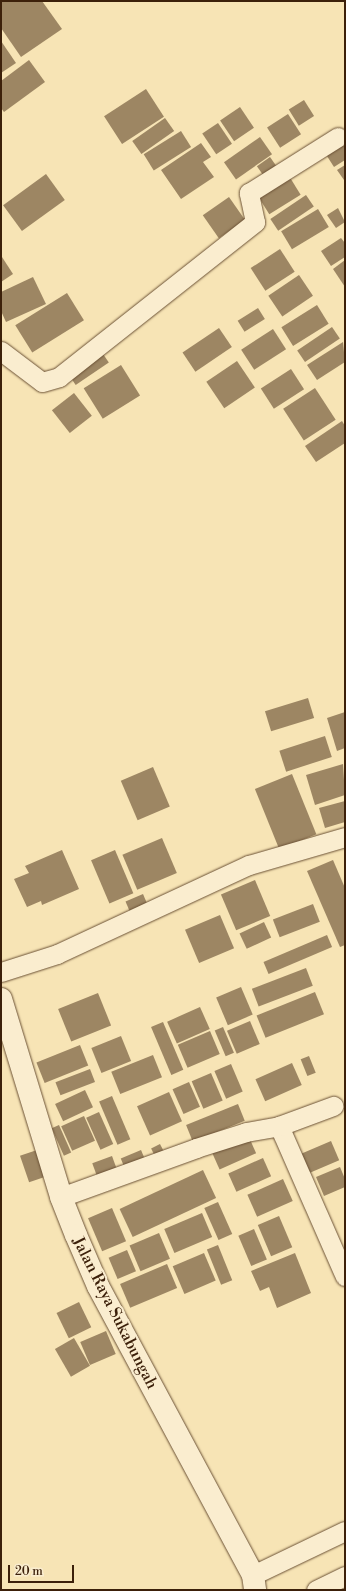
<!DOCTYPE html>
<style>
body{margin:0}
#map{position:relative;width:346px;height:1591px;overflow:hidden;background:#f7e4b5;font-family:"Libre Bodoni",serif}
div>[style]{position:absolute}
.building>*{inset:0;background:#9d8663;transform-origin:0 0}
.roads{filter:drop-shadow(0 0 1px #6b5135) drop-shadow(0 0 1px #6b5135)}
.minor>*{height:19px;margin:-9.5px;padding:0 9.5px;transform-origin:9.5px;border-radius:9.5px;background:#faedcf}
.tertiary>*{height:22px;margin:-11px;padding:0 11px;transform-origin:11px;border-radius:11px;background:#faedcf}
span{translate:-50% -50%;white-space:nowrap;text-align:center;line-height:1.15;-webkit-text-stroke:4px #faedcf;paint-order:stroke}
.street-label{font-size:16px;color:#3c200a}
.frame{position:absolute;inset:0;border:2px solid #3c200a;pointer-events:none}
.scale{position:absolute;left:8px;top:1565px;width:66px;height:18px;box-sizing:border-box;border:2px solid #3c200a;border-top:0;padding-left:5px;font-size:12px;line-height:14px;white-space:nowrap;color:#3c200a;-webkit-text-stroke:3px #faedcf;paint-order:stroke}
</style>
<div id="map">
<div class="building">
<div style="clip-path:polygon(1px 1px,42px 1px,62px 29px,21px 57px,1px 28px)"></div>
<div style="clip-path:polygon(1px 41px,16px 63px,1px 73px)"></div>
<div style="clip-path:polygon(29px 60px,45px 82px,4px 112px,1px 108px,1px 81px)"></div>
<div style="left:146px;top:89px;width:33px;height:50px;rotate:57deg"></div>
<div style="left:304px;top:100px;width:19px;height:18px;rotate:58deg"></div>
<div style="left:240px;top:107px;width:25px;height:24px;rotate:56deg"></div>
<div style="left:288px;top:114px;width:24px;height:25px;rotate:57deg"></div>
<div style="left:165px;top:118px;width:16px;height:40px;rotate:55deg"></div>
<div style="left:218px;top:123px;width:25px;height:19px;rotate:56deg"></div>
<div style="left:181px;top:131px;width:19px;height:44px;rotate:58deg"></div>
<div style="left:260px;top:137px;width:21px;height:44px;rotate:55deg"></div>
<div style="clip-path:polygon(345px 139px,345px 160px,334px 167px,325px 153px)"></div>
<div style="clip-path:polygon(201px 143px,211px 157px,203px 162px,214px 177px,181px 199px,161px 170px)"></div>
<div style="left:270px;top:157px;width:12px;height:16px;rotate:55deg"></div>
<div style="clip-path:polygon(345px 165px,345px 179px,344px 180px,337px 170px)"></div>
<div style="left:46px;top:174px;width:32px;height:53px;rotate:54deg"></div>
<div style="left:289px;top:176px;width:22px;height:37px;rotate:58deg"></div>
<div style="left:306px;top:195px;width:14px;height:43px;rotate:56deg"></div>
<div style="left:229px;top:197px;width:28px;height:32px;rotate:55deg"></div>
<div style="clip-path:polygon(338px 208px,345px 222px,336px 228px,327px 215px)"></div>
<div style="left:318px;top:209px;width:21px;height:43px;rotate:59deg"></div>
<div style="clip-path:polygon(341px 238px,345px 243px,345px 257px,331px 266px,321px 251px)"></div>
<div style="left:280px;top:249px;width:27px;height:35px;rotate:57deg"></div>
<div style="clip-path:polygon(2px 257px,13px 274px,1px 282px,1px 258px)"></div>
<div style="clip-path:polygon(345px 260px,345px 287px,333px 269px)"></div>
<div style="left:299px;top:275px;width:25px;height:37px;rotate:56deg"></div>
<div style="clip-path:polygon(33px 277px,46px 304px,6px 322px,1px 311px,1px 292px)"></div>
<div style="left:67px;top:293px;width:32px;height:61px;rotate:58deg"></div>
<div style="left:317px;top:305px;width:22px;height:42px;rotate:58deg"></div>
<div style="left:258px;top:308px;width:13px;height:24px;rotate:58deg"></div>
<div style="left:332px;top:327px;width:14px;height:42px;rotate:56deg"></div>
<div style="left:219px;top:328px;width:23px;height:44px;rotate:56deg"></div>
<div style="left:273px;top:329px;width:24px;height:38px;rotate:57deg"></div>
<div style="clip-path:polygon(343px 342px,345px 362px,317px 380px,307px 365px)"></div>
<div style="left:101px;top:351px;width:14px;height:40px;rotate:56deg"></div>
<div style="left:237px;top:361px;width:32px;height:37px;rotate:56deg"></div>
<div style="left:121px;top:365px;width:36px;height:44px;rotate:58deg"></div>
<div style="left:291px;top:369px;width:24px;height:36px;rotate:57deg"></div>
<div style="left:315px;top:388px;width:38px;height:38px;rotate:57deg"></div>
<div style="left:74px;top:393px;width:29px;height:28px;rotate:52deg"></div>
<div style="clip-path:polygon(342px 421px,345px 426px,345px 443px,316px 462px,305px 446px)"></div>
<div style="left:308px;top:698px;width:21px;height:45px;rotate:73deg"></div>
<div style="clip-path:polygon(345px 712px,345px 748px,337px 751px,327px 718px)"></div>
<div style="left:325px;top:736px;width:22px;height:48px;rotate:72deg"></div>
<div style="clip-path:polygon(343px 764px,345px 795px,315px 805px,306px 775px)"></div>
<div style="left:153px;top:767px;width:43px;height:35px;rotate:67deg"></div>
<div style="left:292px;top:774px;width:65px;height:40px;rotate:68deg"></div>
<div style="clip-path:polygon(345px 801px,345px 822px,325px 828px,319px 808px)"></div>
<div style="left:162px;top:838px;width:38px;height:43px;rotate:67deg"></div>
<div style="clip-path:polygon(62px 850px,79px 889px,42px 905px,41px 901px,27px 907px,14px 879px,29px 873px,25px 866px)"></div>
<div style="left:115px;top:850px;width:47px;height:26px;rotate:67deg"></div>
<div style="clip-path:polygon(333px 860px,345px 888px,345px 945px,340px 947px,307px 871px)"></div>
<div style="left:255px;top:880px;width:39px;height:37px;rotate:67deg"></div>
<div style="left:143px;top:894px;width:15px;height:19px;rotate:67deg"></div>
<div style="left:313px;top:904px;width:19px;height:43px;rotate:69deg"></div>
<div style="left:220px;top:915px;width:36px;height:38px;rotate:67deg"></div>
<div style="left:264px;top:922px;width:17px;height:27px;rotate:65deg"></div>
<div style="left:327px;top:935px;width:13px;height:69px;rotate:67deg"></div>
<div style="left:306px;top:968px;width:19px;height:58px;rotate:69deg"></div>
<div style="left:241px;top:987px;width:30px;height:27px;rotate:67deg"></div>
<div style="left:315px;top:992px;width:24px;height:63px;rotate:68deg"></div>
<div style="left:98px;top:993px;width:35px;height:43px;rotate:68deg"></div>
<div style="left:200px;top:1007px;width:24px;height:36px;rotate:66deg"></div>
<div style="left:250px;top:1021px;width:25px;height:25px;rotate:67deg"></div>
<div style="left:163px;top:1022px;width:52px;height:13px;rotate:67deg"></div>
<div style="left:223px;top:1027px;width:28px;height:9px;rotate:67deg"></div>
<div style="left:210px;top:1031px;width:25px;height:35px;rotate:67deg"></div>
<div style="left:121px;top:1036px;width:27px;height:32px;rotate:68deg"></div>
<div style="left:80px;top:1045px;width:22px;height:47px;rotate:68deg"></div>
<div style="left:153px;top:1055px;width:24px;height:45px;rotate:68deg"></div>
<div style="left:309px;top:1056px;width:18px;height:9px;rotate:68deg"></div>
<div style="left:292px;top:1063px;width:24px;height:40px;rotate:66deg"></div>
<div style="left:231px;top:1064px;width:30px;height:18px;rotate:67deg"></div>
<div style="left:90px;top:1069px;width:14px;height:37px;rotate:69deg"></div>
<div style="left:211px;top:1073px;width:30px;height:21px;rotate:67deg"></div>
<div style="left:189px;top:1082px;width:27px;height:18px;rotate:66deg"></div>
<div style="left:85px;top:1090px;width:19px;height:33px;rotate:65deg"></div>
<div style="left:169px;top:1092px;width:32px;height:35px;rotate:66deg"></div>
<div style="left:112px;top:1096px;width:47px;height:14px;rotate:67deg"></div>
<div style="left:238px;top:1104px;width:18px;height:56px;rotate:68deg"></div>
<div style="left:99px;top:1112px;width:35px;height:14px;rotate:66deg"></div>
<div style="left:84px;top:1116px;width:27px;height:25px;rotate:66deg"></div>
<div style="left:59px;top:1125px;width:30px;height:8px;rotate:66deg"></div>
<div style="left:248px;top:1135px;width:20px;height:40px;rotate:66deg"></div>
<div style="left:331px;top:1141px;width:21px;height:35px;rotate:67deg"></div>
<div style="left:160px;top:1144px;width:13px;height:10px;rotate:63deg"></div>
<div style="left:37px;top:1150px;width:28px;height:18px;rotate:71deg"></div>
<div style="left:141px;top:1150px;width:15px;height:22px;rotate:67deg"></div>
<div style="left:112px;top:1156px;width:15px;height:21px;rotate:70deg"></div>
<div style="left:263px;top:1158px;width:20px;height:38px;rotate:66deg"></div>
<div style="clip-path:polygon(340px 1167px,345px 1179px,345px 1187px,324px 1196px,316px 1177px)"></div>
<div style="left:203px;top:1170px;width:31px;height:92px;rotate:65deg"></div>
<div style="left:283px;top:1179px;width:24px;height:39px;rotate:66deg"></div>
<div style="left:218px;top:1202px;width:35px;height:15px;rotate:66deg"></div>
<div style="left:112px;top:1208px;width:36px;height:26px;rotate:67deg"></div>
<div style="left:202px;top:1213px;width:26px;height:41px;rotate:67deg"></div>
<div style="left:279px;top:1216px;width:34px;height:23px;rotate:67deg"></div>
<div style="left:254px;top:1229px;width:33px;height:17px;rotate:67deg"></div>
<div style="left:159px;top:1233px;width:28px;height:32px;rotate:67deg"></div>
<div style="left:218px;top:1245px;width:38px;height:12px;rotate:68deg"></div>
<div style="left:127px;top:1250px;width:23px;height:20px;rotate:67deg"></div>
<div style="left:204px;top:1253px;width:30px;height:34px;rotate:67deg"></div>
<div style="clip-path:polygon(295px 1253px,311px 1293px,277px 1308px,269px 1287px,260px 1291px,251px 1271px)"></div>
<div style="left:167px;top:1264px;width:26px;height:51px;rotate:67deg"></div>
<div style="left:79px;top:1302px;width:28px;height:25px;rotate:64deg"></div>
<div style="left:106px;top:1331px;width:25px;height:28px;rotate:67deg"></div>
<div style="left:74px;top:1338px;width:32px;height:22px;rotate:60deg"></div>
</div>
<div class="roads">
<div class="minor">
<div style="left:1px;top:351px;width:51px;rotate:37.1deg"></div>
<div style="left:42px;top:382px;width:18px;rotate:-16deg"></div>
<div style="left:59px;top:377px;width:250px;rotate:-38.3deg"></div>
<div style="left:255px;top:222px;width:30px;rotate:-102deg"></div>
<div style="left:249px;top:193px;width:105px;rotate:-32.2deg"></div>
<div style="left:1px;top:972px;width:59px;rotate:-17.8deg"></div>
<div style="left:57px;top:954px;width:212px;rotate:-24.9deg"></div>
<div style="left:249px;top:865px;width:100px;rotate:-16.3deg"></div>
<div style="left:279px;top:1126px;width:164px;rotate:66.3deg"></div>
<div style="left:61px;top:1197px;width:144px;rotate:-19.9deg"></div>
<div style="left:196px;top:1148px;width:52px;rotate:-17.7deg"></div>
<div style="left:246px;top:1132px;width:34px;rotate:-10deg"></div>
<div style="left:279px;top:1126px;width:58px;rotate:-20.3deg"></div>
<div style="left:253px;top:1575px;width:102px;rotate:-25.6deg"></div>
<div style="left:316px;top:1590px;width:32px;rotate:-26deg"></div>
</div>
<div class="tertiary">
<div style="left:1px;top:999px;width:207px;rotate:73.1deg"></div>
<div style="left:61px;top:1197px;width:41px;rotate:68.5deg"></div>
<div style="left:76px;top:1235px;width:56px;rotate:66.7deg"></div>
<div style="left:98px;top:1286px;width:328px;rotate:61.8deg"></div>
<div style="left:253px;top:1575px;width:15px;rotate:82deg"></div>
</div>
</div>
<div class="street-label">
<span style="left:115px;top:1313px;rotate:63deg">Jalan Raya Sukabungah</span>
</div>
<div class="frame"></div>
<div class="scale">20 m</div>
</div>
